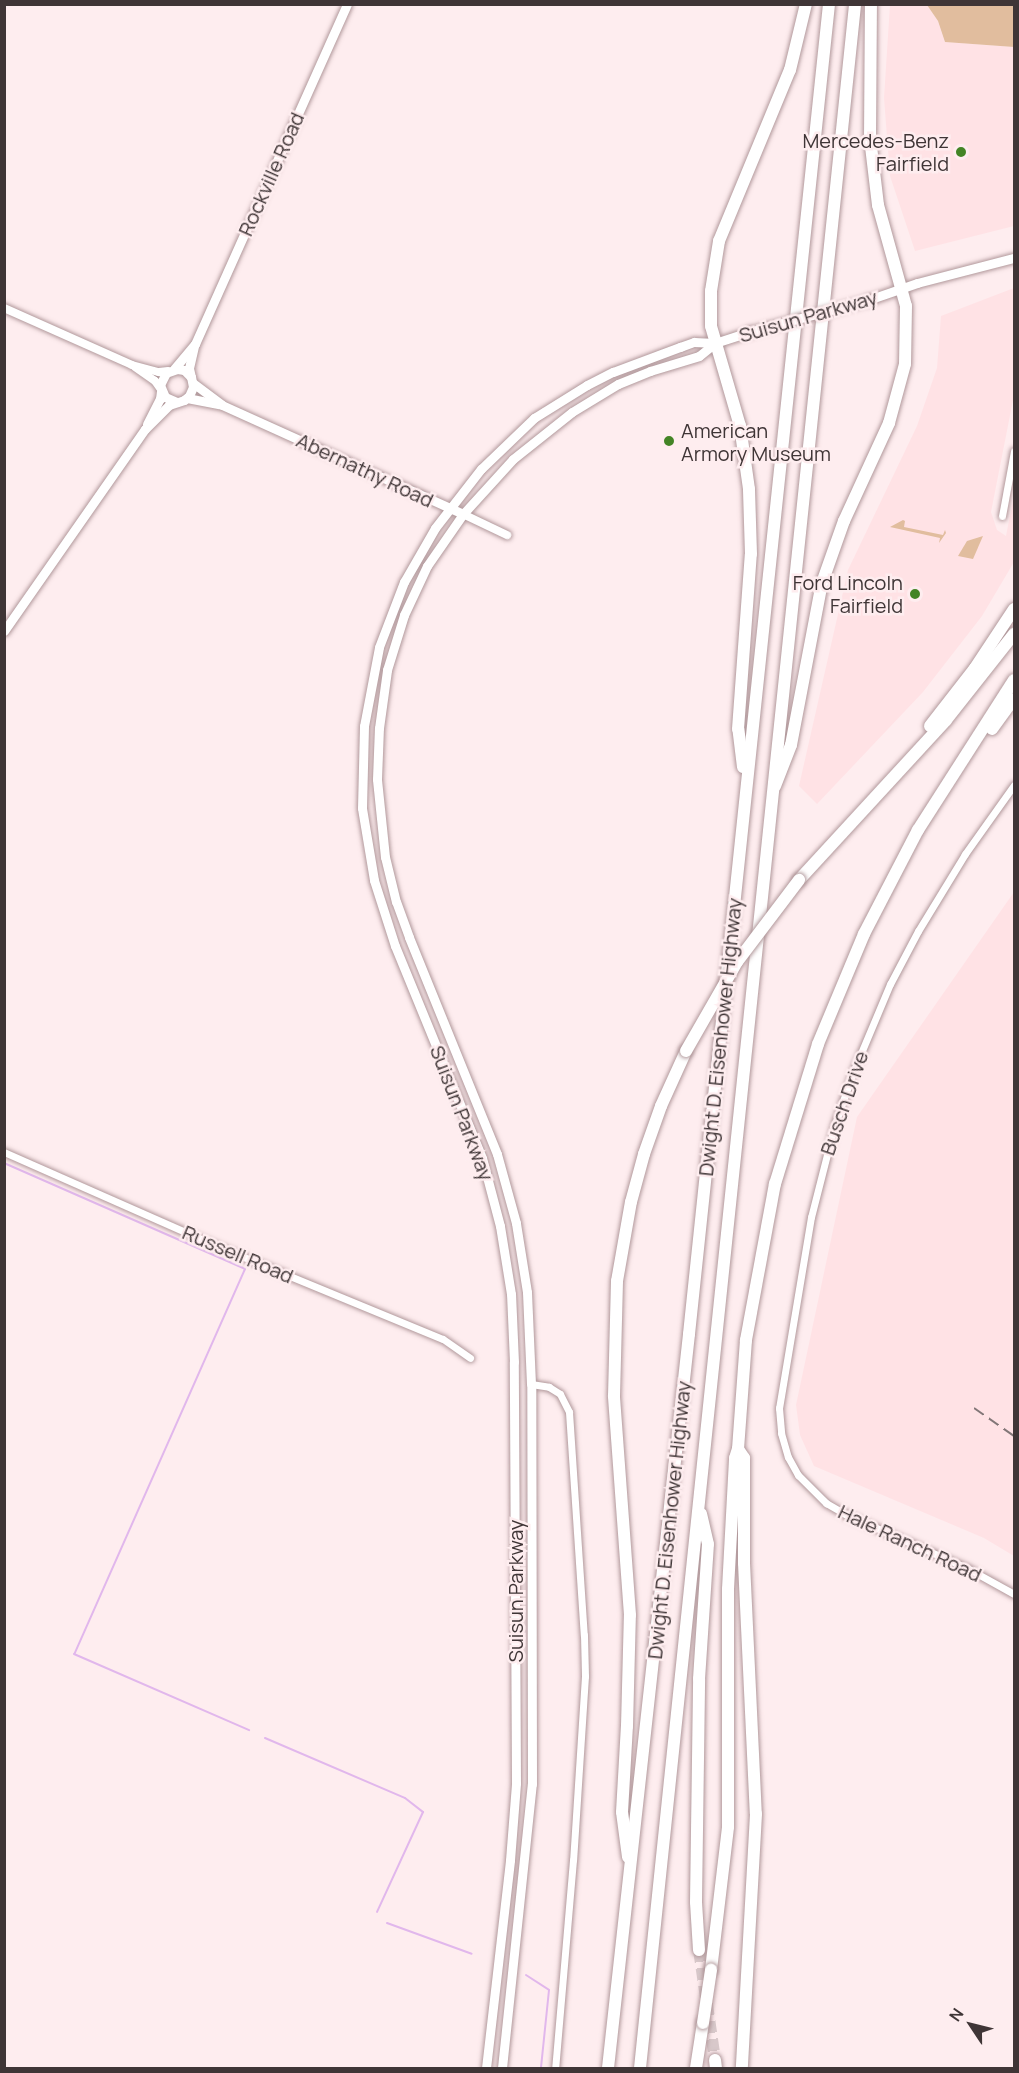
<!DOCTYPE html>
<style>
body{margin:0}
#map{position:relative;width:1019px;height:2073px;overflow:hidden;background:#feedef;font-family:Manrope,sans-serif}
div>[style]{position:absolute}
.built>*{inset:0;background:#ffe2e5}
.green>*{inset:0;background:#e1bd9e}
.stream>*{height:2px;margin:-1px;padding:0 1px;transform-origin:1px;border-radius:1px;background:#e1b7ec}
.motorway-tunnel>*{height:12px;margin-top:-6px;transform-origin:0;background:repeating-linear-gradient(90deg,#d8c8ca 0 12px,transparent 0 18px)}
.roads{filter:drop-shadow(0 0 2px #b1989b) drop-shadow(0 0 2px #b1989b)}
.minor>*{height:7px;margin:-3.5px;padding:0 3.5px;transform-origin:3.5px;border-radius:3.5px;background:#fff}
.tertiary>*{height:8px;margin:-4px;padding:0 4px;transform-origin:4px;border-radius:4px;background:#fff}
.secondary>*{height:9px;margin:-4.5px;padding:0 4.5px;transform-origin:4.5px;border-radius:4.5px;background:#fff}
.motorway>*{height:12px;margin:-6px;padding:0 6px;transform-origin:6px;border-radius:6px;background:#fff}
.rail>*{height:2px;margin-top:-1px;transform-origin:0;background:repeating-linear-gradient(90deg,#827677 0 12px,transparent 0 18px)}
.bridges{filter:drop-shadow(0 0 2px #b1989b) drop-shadow(0 0 2px #b1989b)}
.secondary-bridge>*{height:9px;margin:-4.5px;padding:0 4.5px;transform-origin:4.5px;border-radius:4.5px;background:#fff}
.motorway-bridge>*{height:12px;margin:-6px;padding:0 6px;transform-origin:6px;border-radius:6px;background:#fff}
.dots>*{width:16px;height:16px;translate:-50% -50%;box-sizing:border-box;border:3px solid #feedef;border-radius:50%}
span{translate:-50% -50%;white-space:nowrap;text-align:center;line-height:1.15;-webkit-text-stroke:5px #feedef;paint-order:stroke}
.poi-label{font-size:20px;color:#3f3536}
.right{translate:-100% -50%;text-align:right}
.left{translate:0 -50%;text-align:left}
.street-label{font-size:20px;color:#3f3536}
.frame{position:absolute;inset:0;border:6px solid #3f3536;pointer-events:none}
.north{position:absolute;left:941px;top:1995px;width:60px;height:60px;-webkit-text-stroke:4px #feedef;paint-order:stroke;rotate:305deg;font-size:16px;font-weight:700;line-height:24px;text-align:center;color:#3f3536}
.north::after{content:'';display:block;margin:auto;width:21px;height:27px;background:#3f3536;clip-path:polygon(50% 0,100% 100%,50% 72%,0 100%)}
</style>
<div id="map">
<div class="built">
<div style="clip-path:polygon(890px 5px,927px 5px,938px 21px,945px 42px,1014px 47px,1014px 226px,915px 251px,890px 176px,884px 98px)"></div>
<div style="clip-path:polygon(1014px 288px,1014px 395px,991px 512px,997px 530px,1006px 536px,1014px 496px,1014px 562px,982px 616px,923px 692px,817px 804px,799px 786px,848px 570px,917px 426px,937px 368px,941px 316px)"></div>
<div style="clip-path:polygon(1014px 892px,1014px 1556px,984px 1538px,814px 1466px,800px 1435px,796px 1405px,857px 1117px)"></div>
</div>
<div class="green">
<div style="clip-path:polygon(927px 5px,1014px 5px,1014px 47px,945px 42px,938px 21px)"></div>
<div style="clip-path:polygon(903px 520px,905px 521px,904px 527px,943px 535px,945px 530px,946px 533px,939px 543px,940px 538px,890px 527px)"></div>
<div style="clip-path:polygon(983px 536px,973px 559px,958px 556px,967px 541px)"></div>
</div>
<div class="stream">
<div style="left:4px;top:1163px;width:263px;rotate:23.7deg"></div>
<div style="left:245px;top:1269px;width:421px;rotate:113.9deg"></div>
<div style="left:74px;top:1654px;width:191px;rotate:23.5deg"></div>
<div style="left:265px;top:1738px;width:152px;rotate:23.2deg"></div>
<div style="left:405px;top:1798px;width:23px;rotate:38deg"></div>
<div style="left:423px;top:1812px;width:110px;rotate:114.7deg"></div>
<div style="left:387px;top:1923px;width:90px;rotate:20deg"></div>
<div style="left:526px;top:1975px;width:27px;rotate:33deg"></div>
<div style="left:549px;top:1990px;width:78px;rotate:95.9deg"></div>
</div>
<div class="motorway-tunnel">
<div style="left:699px;top:1950px;width:111px;rotate:81.7deg"></div>
</div>
<div class="roads">
<div class="minor">
<div style="left:1002px;top:516px;width:66px;rotate:-79.5deg"></div>
<div style="left:1014px;top:785px;width:85px;rotate:125.4deg"></div>
<div style="left:965px;top:854px;width:90px;rotate:121.4deg"></div>
<div style="left:918px;top:931px;width:60px;rotate:117.8deg"></div>
<div style="left:890px;top:984px;width:95px;rotate:112.8deg"></div>
<div style="left:853px;top:1072px;width:58px;rotate:109.1deg"></div>
<div style="left:834px;top:1127px;width:93px;rotate:104.3deg"></div>
<div style="left:811px;top:1217px;width:194px;rotate:99.5deg"></div>
<div style="left:779px;top:1408px;width:25px;rotate:85deg"></div>
<div style="left:781px;top:1433px;width:25px;rotate:74deg"></div>
<div style="left:788px;top:1457px;width:21px;rotate:61deg"></div>
<div style="left:798px;top:1475px;width:40px;rotate:45deg"></div>
<div style="left:826px;top:1503px;width:22px;rotate:30deg"></div>
<div style="left:845px;top:1514px;width:133px;rotate:23.9deg"></div>
<div style="left:967px;top:1568px;width:54px;rotate:29deg"></div>
<div style="left:4px;top:1152px;width:233px;rotate:23.8deg"></div>
<div style="left:217px;top:1246px;width:244px;rotate:22.4deg"></div>
<div style="left:443px;top:1339px;width:33px;rotate:35deg"></div>
<div style="left:531px;top:1384px;width:18px;rotate:9deg"></div>
<div style="left:549px;top:1387px;width:13px;rotate:32deg"></div>
<div style="left:560px;top:1394px;width:20px;rotate:63deg"></div>
<div style="left:569px;top:1412px;width:224px;rotate:86.2deg"></div>
<div style="left:584px;top:1635px;width:41px;rotate:88.6deg"></div>
<div style="left:585px;top:1676px;width:184px;rotate:93.7deg"></div>
<div style="left:573px;top:1860px;width:209px;rotate:94.9deg"></div>
</div>
<div class="tertiary">
<div style="left:4px;top:308px;width:140px;rotate:24deg"></div>
<div style="left:132px;top:365px;width:28px;rotate:15deg"></div>
<div style="left:159px;top:372px;width:9px;rotate:-6deg"></div>
<div style="left:135px;top:367px;width:24px;rotate:35deg"></div>
<div style="left:155px;top:381px;width:9px;rotate:54deg"></div>
<div style="left:463px;top:514px;width:49px;rotate:25.5deg"></div>
</div>
<div class="secondary">
<div style="left:868px;top:300px;width:52px;rotate:-19.1deg"></div>
<div style="left:917px;top:283px;width:100px;rotate:-14.5deg"></div>
<div style="left:174px;top:369px;width:33px;rotate:-50deg"></div>
<div style="left:195px;top:344px;width:372px;rotate:-65.9deg"></div>
<div style="left:191px;top:377px;width:9px;rotate:-103deg"></div>
<div style="left:189px;top:368px;width:23px;rotate:-77deg"></div>
<div style="left:193px;top:383px;width:36px;rotate:37deg"></div>
<div style="left:222px;top:405px;width:265px;rotate:24.3deg"></div>
<div style="left:187px;top:398px;width:33px;rotate:11deg"></div>
<div style="left:147px;top:424px;width:28px;rotate:-63deg"></div>
<div style="left:160px;top:399px;width:8px;rotate:-83deg"></div>
<div style="left:4px;top:631px;width:246px;rotate:-55.1deg"></div>
<div style="left:145px;top:429px;width:34px;rotate:-45deg"></div>
<div style="left:169px;top:405px;width:16px;rotate:-18deg"></div>
<div style="left:184px;top:400px;width:6px;rotate:-39deg"></div>
<div style="left:189px;top:396px;width:10px;rotate:-66deg"></div>
<div style="left:193px;top:387px;width:10px;rotate:-101deg"></div>
<div style="left:191px;top:377px;width:10px;rotate:-135deg"></div>
<div style="left:184px;top:370px;width:7px;rotate:-172deg"></div>
<div style="left:177px;top:369px;width:12px;rotate:160deg"></div>
<div style="left:166px;top:373px;width:13px;rotate:117deg"></div>
<div style="left:160px;top:385px;width:13px;rotate:67deg"></div>
<div style="left:165px;top:397px;width:13px;rotate:23deg"></div>
<div style="left:486px;top:2068px;width:209px;rotate:-83.4deg"></div>
<div style="left:510px;top:1860px;width:77px;rotate:-85.5deg"></div>
<div style="left:516px;top:1783px;width:421px;rotate:-90.3deg"></div>
<div style="left:514px;top:1362px;width:68px;rotate:-92.5deg"></div>
<div style="left:511px;top:1294px;width:69px;rotate:-99.2deg"></div>
<div style="left:500px;top:1226px;width:70px;rotate:-104.8deg"></div>
<div style="left:482px;top:1158px;width:229px;rotate:-112.3deg"></div>
<div style="left:395px;top:946px;width:69px;rotate:-107.7deg"></div>
<div style="left:374px;top:880px;width:73px;rotate:-99.5deg"></div>
<div style="left:362px;top:808px;width:82px;rotate:-88.6deg"></div>
<div style="left:364px;top:726px;width:80px;rotate:-79.2deg"></div>
<div style="left:379px;top:647px;width:70px;rotate:-69deg"></div>
<div style="left:404px;top:582px;width:62px;rotate:-60.1deg"></div>
<div style="left:435px;top:528px;width:75px;rotate:-52.1deg"></div>
<div style="left:481px;top:469px;width:74px;rotate:-43.9deg"></div>
<div style="left:534px;top:418px;width:62px;rotate:-31.9deg"></div>
<div style="left:587px;top:385px;width:29px;rotate:-27deg"></div>
<div style="left:613px;top:372px;width:72px;rotate:-20.5deg"></div>
<div style="left:680px;top:347px;width:15px;rotate:-20deg"></div>
<div style="left:694px;top:342px;width:21px;rotate:3deg"></div>
<div style="left:502px;top:2068px;width:286px;rotate:-84deg"></div>
<div style="left:532px;top:1784px;width:400px;rotate:-90.1deg"></div>
<div style="left:531px;top:1384px;width:92px;rotate:-92.5deg"></div>
<div style="left:527px;top:1292px;width:70px;rotate:-99.1deg"></div>
<div style="left:516px;top:1223px;width:72px;rotate:-105.4deg"></div>
<div style="left:497px;top:1154px;width:234px;rotate:-112.1deg"></div>
<div style="left:409px;top:937px;width:37px;rotate:-110deg"></div>
<div style="left:396px;top:902px;width:46px;rotate:-103.7deg"></div>
<div style="left:385px;top:857px;width:78px;rotate:-95.9deg"></div>
<div style="left:377px;top:779px;width:51px;rotate:-87.8deg"></div>
<div style="left:379px;top:728px;width:59px;rotate:-82.1deg"></div>
<div style="left:387px;top:670px;width:58px;rotate:-72.8deg"></div>
<div style="left:404px;top:615px;width:54px;rotate:-64.9deg"></div>
<div style="left:427px;top:566px;width:63px;rotate:-55.3deg"></div>
<div style="left:463px;top:514px;width:74px;rotate:-47.7deg"></div>
<div style="left:513px;top:459px;width:75px;rotate:-38.5deg"></div>
<div style="left:572px;top:412px;width:54px;rotate:-31.3deg"></div>
<div style="left:618px;top:384px;width:35px;rotate:-22deg"></div>
<div style="left:650px;top:371px;width:51px;rotate:-17deg"></div>
<div style="left:699px;top:356px;width:21px;rotate:-39deg"></div>
<div style="left:715px;top:343px;width:36px;rotate:-18deg"></div>
</div>
<div class="motorway">
<div style="left:930px;top:726px;width:73px;rotate:-52.2deg"></div>
<div style="left:975px;top:668px;width:71px;rotate:-56.5deg"></div>
<div style="left:992px;top:729px;width:37px;rotate:-54deg"></div>
<div style="left:743px;top:767px;width:38px;rotate:-97deg"></div>
<div style="left:738px;top:729px;width:175px;rotate:-85.8deg"></div>
<div style="left:751px;top:554px;width:65px;rotate:-91.8deg"></div>
<div style="left:749px;top:489px;width:64px;rotate:-98.1deg"></div>
<div style="left:740px;top:426px;width:104px;rotate:-106.2deg"></div>
<div style="left:711px;top:326px;width:35px;rotate:-90deg"></div>
<div style="left:711px;top:291px;width:51px;rotate:-80.9deg"></div>
<div style="left:719px;top:241px;width:185px;rotate:-67.5deg"></div>
<div style="left:790px;top:70px;width:68px;rotate:-76.4deg"></div>
<div style="left:775px;top:786px;width:44px;rotate:-68.7deg"></div>
<div style="left:791px;top:745px;width:165px;rotate:-79.2deg"></div>
<div style="left:822px;top:583px;width:66px;rotate:-70.5deg"></div>
<div style="left:844px;top:521px;width:108px;rotate:-65.3deg"></div>
<div style="left:889px;top:423px;width:61px;rotate:-74.8deg"></div>
<div style="left:905px;top:364px;width:58px;rotate:-89deg"></div>
<div style="left:906px;top:306px;width:105px;rotate:-105.5deg"></div>
<div style="left:878px;top:205px;width:67px;rotate:-96.8deg"></div>
<div style="left:870px;top:138px;width:134px;rotate:-89.6deg"></div>
<div style="left:799px;top:880px;width:217px;rotate:-47.4deg"></div>
<div style="left:946px;top:720px;width:110px;rotate:-51.7deg"></div>
<div style="left:738px;top:1449px;width:11px;rotate:56deg"></div>
<div style="left:744px;top:1458px;width:105px;rotate:90deg"></div>
<div style="left:744px;top:1563px;width:251px;rotate:87.3deg"></div>
<div style="left:756px;top:1814px;width:254px;rotate:93.2deg"></div>
<div style="left:628px;top:1857px;width:45px;rotate:-97.6deg"></div>
<div style="left:622px;top:1812px;width:86px;rotate:-86.7deg"></div>
<div style="left:627px;top:1726px;width:111px;rotate:-88.5deg"></div>
<div style="left:630px;top:1615px;width:220px;rotate:-94.2deg"></div>
<div style="left:614px;top:1396px;width:115px;rotate:-88.5deg"></div>
<div style="left:617px;top:1281px;width:80px;rotate:-80deg"></div>
<div style="left:631px;top:1202px;width:50px;rotate:-74.8deg"></div>
<div style="left:644px;top:1154px;width:51px;rotate:-70.5deg"></div>
<div style="left:661px;top:1106px;width:60px;rotate:-65.6deg"></div>
<div style="left:699px;top:1950px;width:48px;rotate:-93.6deg"></div>
<div style="left:696px;top:1902px;width:223px;rotate:-89.2deg"></div>
<div style="left:699px;top:1679px;width:135px;rotate:-86.2deg"></div>
<div style="left:708px;top:1544px;width:31px;rotate:-103deg"></div>
<div style="left:711px;top:1970px;width:144px;rotate:-83.2deg"></div>
<div style="left:728px;top:1827px;width:238px;rotate:-90deg"></div>
<div style="left:728px;top:1589px;width:131px;rotate:-86.9deg"></div>
<div style="left:735px;top:1458px;width:9px;rotate:-72deg"></div>
<div style="left:738px;top:1449px;width:109px;rotate:-85.8deg"></div>
<div style="left:746px;top:1340px;width:159px;rotate:-79.5deg"></div>
<div style="left:775px;top:1184px;width:146px;rotate:-72.9deg"></div>
<div style="left:818px;top:1044px;width:119px;rotate:-67.3deg"></div>
<div style="left:864px;top:934px;width:117px;rotate:-62.6deg"></div>
<div style="left:918px;top:830px;width:178px;rotate:-57.4deg"></div>
<div style="left:715px;top:2060px;width:8px;rotate:83deg"></div>
<div style="left:608px;top:2068px;width:738px;rotate:-83.7deg"></div>
<div style="left:689px;top:1334px;width:1337px;rotate:-83.99deg"></div>
<div style="left:640px;top:2068px;width:2075px;rotate:-84.05deg"></div>
<div style="left:696px;top:2068px;width:46px;rotate:-81.2deg"></div>
</div>
</div>
<div class="rail">
<div style="left:974px;top:1408px;width:49px;rotate:35deg"></div>
</div>
<div class="bridges">
<div class="secondary-bridge">
<div style="left:749px;top:332px;width:123px;rotate:-15.1deg"></div>
</div>
<div class="motorway-bridge">
<div style="left:686px;top:1051px;width:103px;rotate:-60.2deg"></div>
<div style="left:737px;top:962px;width:103px;rotate:-52.9deg"></div>
<div style="left:703px;top:2023px;width:54px;rotate:-81.4deg"></div>
</div>
</div>
<div class="dots">
<div style="left:961px;top:152px;background:#438425"></div>
<div style="left:669px;top:441px;background:#438425"></div>
<div style="left:915px;top:594px;background:#438425"></div>
</div>
<div class="poi-label">
<span class="right" style="left:949px;top:152px">Mercedes-Benz<br>Fairfield</span>
<span class="left" style="left:681px;top:442px">American<br>Armory Museum</span>
<span class="right" style="left:903px;top:594px">Ford Lincoln<br>Fairfield</span>
</div>
<div class="street-label">
<span style="left:271px;top:174px;rotate:-66deg">Rockville Road</span>
<span style="left:808px;top:316px;rotate:-16deg">Suisun Parkway</span>
<span style="left:365px;top:470px;rotate:25deg">Abernathy Road</span>
<span style="left:720px;top:1037px;rotate:-84deg">Dwight D. Eisenhower Highway</span>
<span style="left:844px;top:1103px;rotate:-71deg">Busch Drive</span>
<span style="left:462px;top:1113px;rotate:69deg">Suisun Parkway</span>
<span style="left:238px;top:1254px;rotate:23deg">Russell Road</span>
<span style="left:669px;top:1520px;rotate:-84deg">Dwight D. Eisenhower Highway</span>
<span style="left:910px;top:1543px;rotate:25deg">Hale Ranch Road</span>
<span style="left:515px;top:1591px;rotate:-90deg">Suisun Parkway</span>
</div>
<div class="frame"></div>
<div class="north">N</div>
</div>
